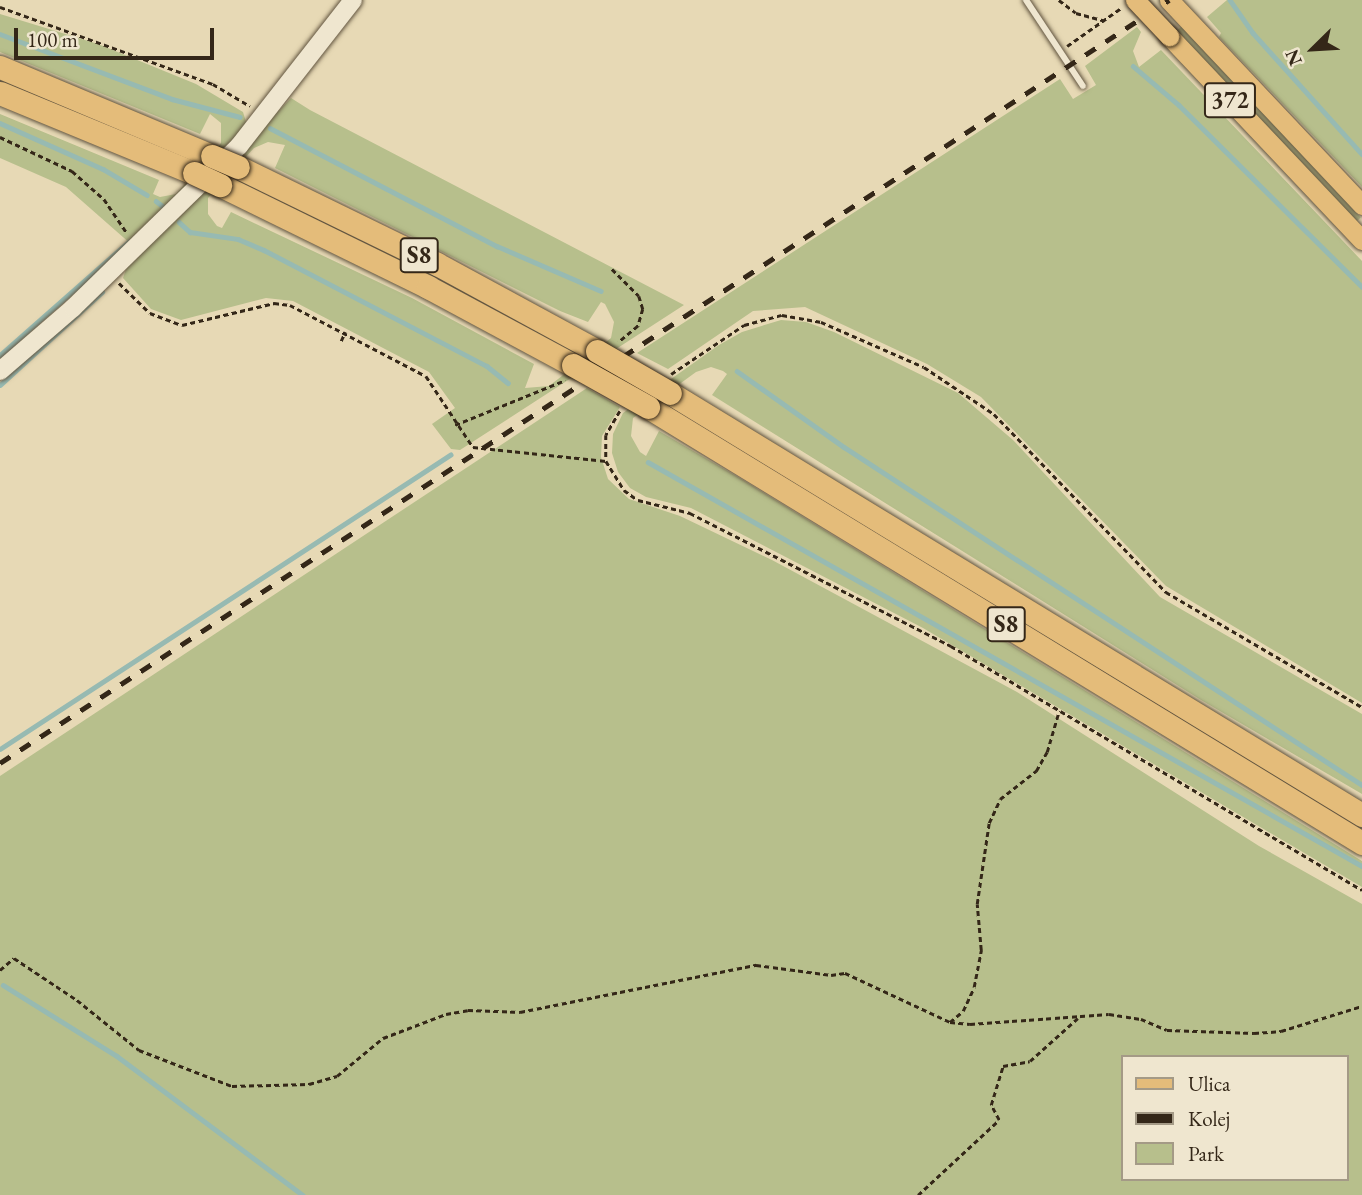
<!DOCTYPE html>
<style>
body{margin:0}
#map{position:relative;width:1362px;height:1195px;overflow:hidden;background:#e7d9b5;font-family:"EB Garamond",serif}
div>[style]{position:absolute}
.green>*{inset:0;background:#b7bf8c;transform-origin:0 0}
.stream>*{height:4.5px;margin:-2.25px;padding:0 2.25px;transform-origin:2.25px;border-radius:2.25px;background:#97bab2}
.path>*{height:2.5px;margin-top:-1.25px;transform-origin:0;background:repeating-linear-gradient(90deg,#342718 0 5px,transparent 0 8.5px)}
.roads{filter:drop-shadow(0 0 2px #61543f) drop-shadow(0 0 2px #61543f)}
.lane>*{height:6px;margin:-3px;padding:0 3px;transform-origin:3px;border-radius:3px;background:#efe6cf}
.secondary>*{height:18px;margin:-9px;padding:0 9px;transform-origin:9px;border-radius:9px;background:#efe6cf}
.primary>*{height:19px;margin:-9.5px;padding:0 9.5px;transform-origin:9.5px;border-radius:9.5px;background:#e4bc7a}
.highway>*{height:23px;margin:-11.5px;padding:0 11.5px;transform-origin:11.5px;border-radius:11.5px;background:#e4bc7a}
.rail>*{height:4.5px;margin-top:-2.25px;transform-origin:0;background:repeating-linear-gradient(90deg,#342718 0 12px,transparent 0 24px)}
.bridges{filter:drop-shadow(0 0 2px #342718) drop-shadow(0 0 2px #342718)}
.primary-bridge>*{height:19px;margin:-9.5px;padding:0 9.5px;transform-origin:9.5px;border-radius:9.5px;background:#e4bc7a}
.highway-bridge>*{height:23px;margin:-11.5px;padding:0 11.5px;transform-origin:11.5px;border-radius:11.5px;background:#e4bc7a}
span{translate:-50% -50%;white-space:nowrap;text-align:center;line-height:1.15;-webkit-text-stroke:5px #efe6cf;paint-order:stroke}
.shield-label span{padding:2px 5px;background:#efe6cf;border:2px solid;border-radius:5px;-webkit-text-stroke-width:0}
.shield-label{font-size:24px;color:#342718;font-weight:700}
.legend{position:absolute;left:1121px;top:1055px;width:228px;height:126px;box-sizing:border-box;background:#efe6cf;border:2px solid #a49a86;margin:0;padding:9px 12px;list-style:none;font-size:21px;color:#342718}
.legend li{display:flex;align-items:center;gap:14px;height:35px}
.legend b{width:35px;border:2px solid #a49a86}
.north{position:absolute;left:1278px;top:14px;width:70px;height:70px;-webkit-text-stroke:5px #efe6cf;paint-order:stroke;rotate:246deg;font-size:19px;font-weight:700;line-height:28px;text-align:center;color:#342718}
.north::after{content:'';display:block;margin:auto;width:24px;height:32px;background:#342718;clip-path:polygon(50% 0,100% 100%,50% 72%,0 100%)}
.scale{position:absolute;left:14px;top:28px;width:200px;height:32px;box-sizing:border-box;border:4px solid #342718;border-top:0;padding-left:9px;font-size:21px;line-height:24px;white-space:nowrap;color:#342718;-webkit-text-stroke:5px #efe6cf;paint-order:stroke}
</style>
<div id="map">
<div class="green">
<div style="clip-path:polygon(1227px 0,1362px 0,1362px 187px,1219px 37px,1221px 33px,1207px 17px)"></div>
<div style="clip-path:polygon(0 14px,98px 44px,196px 84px,243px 112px,247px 125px,132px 245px,66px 187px,0 158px,0 114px,159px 180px,153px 194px,160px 197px,176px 194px,221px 143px,221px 123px,210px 114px,200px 134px,0 52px)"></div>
<div style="left:1182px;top:26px;width:262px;height:9px;rotate:47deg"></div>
<div style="clip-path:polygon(1137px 27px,1141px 32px,1133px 51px,1139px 67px,1161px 50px,1362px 261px,1362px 703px,1166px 586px,981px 397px,927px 364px,805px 307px,753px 311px,668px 369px,637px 353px,1060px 79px,1073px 99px,1096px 85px,1085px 66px)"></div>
<div style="clip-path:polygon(evenodd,291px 98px,310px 110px,684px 305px,460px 450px,451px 449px,432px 424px,455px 408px,429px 372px,293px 301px,266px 298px,181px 320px,151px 309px,123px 278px,127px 266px,291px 98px,268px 142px,285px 145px,275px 168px,560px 311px,588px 322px,601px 302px,605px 304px,614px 322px,611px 338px,549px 386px,525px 388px,534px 364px,412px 298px,231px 212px,222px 228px,217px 226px,208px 214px,208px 198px,254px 148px,268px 142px)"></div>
<div style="clip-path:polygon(781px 320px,806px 322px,834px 332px,958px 393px,1013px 440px,1160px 597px,1362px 714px,1362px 794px,1201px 700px,712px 395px,727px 374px,723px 371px,711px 367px,696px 372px,633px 418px,631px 436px,640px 452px,646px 456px,659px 431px,743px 480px,1362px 861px,1362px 887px,923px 628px,691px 508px,646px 497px,630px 488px,618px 472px,612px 453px,613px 434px,623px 413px,719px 345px,742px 332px)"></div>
<div style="clip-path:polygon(evenodd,587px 388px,620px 407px,602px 436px,601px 457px,608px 479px,629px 499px,680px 516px,772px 560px,1017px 692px,1259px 846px,1362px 904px,1362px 1195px,0 1195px,0 776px,587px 388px,1122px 1057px,1346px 1057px,1346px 1179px,1122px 1179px,1122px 1057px)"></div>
</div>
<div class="stream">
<div style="left:1230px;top:0;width:40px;rotate:55.1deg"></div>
<div style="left:1253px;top:33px;width:163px;rotate:48deg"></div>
<div style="left:0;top:34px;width:184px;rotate:20.7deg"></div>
<div style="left:172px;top:99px;width:70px;rotate:14.8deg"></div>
<div style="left:1133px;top:66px;width:60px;rotate:40.3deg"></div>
<div style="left:1179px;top:105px;width:258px;rotate:44.8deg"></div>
<div style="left:0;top:123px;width:113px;rotate:24.1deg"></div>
<div style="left:103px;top:169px;width:51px;rotate:30.6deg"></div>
<div style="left:270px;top:128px;width:256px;rotate:27.5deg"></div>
<div style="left:497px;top:246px;width:113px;rotate:23.4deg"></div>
<div style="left:156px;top:201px;width:10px;rotate:37deg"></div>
<div style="left:179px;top:222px;width:15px;rotate:42deg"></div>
<div style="left:190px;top:232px;width:49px;rotate:8.3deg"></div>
<div style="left:238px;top:239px;width:28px;rotate:23deg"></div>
<div style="left:264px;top:250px;width:251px;rotate:27.5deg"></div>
<div style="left:487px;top:366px;width:27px;rotate:39deg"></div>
<div style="left:0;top:355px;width:171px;rotate:-41.4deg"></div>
<div style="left:737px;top:371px;width:131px;rotate:35.4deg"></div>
<div style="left:844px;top:447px;width:619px;rotate:33.12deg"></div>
<div style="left:0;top:385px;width:138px;rotate:-42.4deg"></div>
<div style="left:648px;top:462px;width:820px;rotate:29.5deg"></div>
<div style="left:0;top:749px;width:538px;rotate:-33.16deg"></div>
<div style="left:3px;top:985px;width:134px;rotate:31.9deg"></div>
<div style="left:117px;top:1056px;width:232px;rotate:36.8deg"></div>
</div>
<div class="path">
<div style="left:1059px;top:0;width:21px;rotate:37deg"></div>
<div style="left:1076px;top:13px;width:28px;rotate:15deg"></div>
<div style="left:0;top:7px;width:226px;rotate:19.9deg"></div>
<div style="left:213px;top:84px;width:43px;rotate:30.7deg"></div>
<div style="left:1067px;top:46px;width:66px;rotate:-35.1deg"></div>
<div style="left:0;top:137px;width:80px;rotate:25.3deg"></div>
<div style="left:72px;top:171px;width:43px;rotate:41.2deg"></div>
<div style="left:104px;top:199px;width:41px;rotate:55.9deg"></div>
<div style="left:612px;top:269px;width:38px;rotate:45deg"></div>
<div style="left:639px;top:296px;width:14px;rotate:73deg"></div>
<div style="left:643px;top:309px;width:18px;rotate:106deg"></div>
<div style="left:638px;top:326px;width:25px;rotate:140deg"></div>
<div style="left:119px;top:283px;width:43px;rotate:44.1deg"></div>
<div style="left:150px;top:313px;width:34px;rotate:21deg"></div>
<div style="left:182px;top:325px;width:95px;rotate:-13.4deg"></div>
<div style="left:274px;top:303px;width:16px;rotate:7deg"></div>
<div style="left:290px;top:305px;width:153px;rotate:27.6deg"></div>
<div style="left:426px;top:376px;width:85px;rotate:56.5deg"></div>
<div style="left:473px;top:447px;width:134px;rotate:6deg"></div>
<div style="left:341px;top:341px;width:10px;rotate:-66deg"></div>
<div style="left:671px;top:374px;width:88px;rotate:-33.9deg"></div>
<div style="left:744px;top:325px;width:39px;rotate:-15deg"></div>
<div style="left:782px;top:315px;width:40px;rotate:10deg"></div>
<div style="left:821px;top:322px;width:112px;rotate:23.6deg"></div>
<div style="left:924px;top:367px;width:84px;rotate:33.9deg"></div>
<div style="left:994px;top:414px;width:248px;rotate:46deg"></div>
<div style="left:1166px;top:592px;width:227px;rotate:30.4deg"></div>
<div style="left:620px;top:411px;width:28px;rotate:120deg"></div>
<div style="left:606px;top:435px;width:26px;rotate:90deg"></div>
<div style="left:606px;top:461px;width:34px;rotate:58deg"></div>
<div style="left:624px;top:490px;width:17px;rotate:36deg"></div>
<div style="left:638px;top:500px;width:54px;rotate:14deg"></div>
<div style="left:690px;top:513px;width:293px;rotate:27deg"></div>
<div style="left:951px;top:646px;width:478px;rotate:30.7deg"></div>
<div style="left:455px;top:425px;width:119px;rotate:-22.2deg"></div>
<div style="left:0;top:970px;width:18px;rotate:-41deg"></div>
<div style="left:14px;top:958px;width:76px;rotate:33.7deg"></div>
<div style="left:77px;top:1000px;width:80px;rotate:38.9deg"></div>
<div style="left:139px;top:1050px;width:100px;rotate:21.2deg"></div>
<div style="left:232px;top:1086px;width:77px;rotate:-1.5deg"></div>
<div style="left:309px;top:1084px;width:29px;rotate:-16deg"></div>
<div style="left:337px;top:1076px;width:60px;rotate:-39.6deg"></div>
<div style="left:383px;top:1038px;width:67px;rotate:-20.9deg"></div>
<div style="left:446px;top:1014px;width:22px;rotate:-10deg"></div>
<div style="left:468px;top:1010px;width:52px;rotate:2.2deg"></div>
<div style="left:520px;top:1012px;width:241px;rotate:-11.3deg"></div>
<div style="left:756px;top:965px;width:76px;rotate:7.6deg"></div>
<div style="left:831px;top:975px;width:14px;rotate:-8deg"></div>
<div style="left:845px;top:973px;width:116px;rotate:25deg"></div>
<div style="left:950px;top:1022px;width:20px;rotate:6deg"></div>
<div style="left:970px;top:1024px;width:139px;rotate:-4.1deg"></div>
<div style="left:1109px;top:1014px;width:32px;rotate:9deg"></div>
<div style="left:1141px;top:1019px;width:28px;rotate:23deg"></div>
<div style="left:1167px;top:1030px;width:87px;rotate:2deg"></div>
<div style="left:1254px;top:1033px;width:27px;rotate:-4deg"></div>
<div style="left:1281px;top:1031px;width:85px;rotate:-17.2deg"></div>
<div style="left:950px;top:1022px;width:17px;rotate:-40deg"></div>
<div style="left:963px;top:1011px;width:26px;rotate:-65deg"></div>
<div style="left:974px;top:987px;width:38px;rotate:-79deg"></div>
<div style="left:981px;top:950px;width:46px;rotate:-95deg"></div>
<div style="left:977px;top:904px;width:82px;rotate:-81.6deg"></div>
<div style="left:989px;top:823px;width:26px;rotate:-65deg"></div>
<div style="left:1000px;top:799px;width:46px;rotate:-37.9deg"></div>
<div style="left:1036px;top:771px;width:22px;rotate:-60deg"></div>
<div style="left:1047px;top:752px;width:43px;rotate:-73.7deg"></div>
<div style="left:918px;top:1195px;width:110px;rotate:-42.8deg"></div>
<div style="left:999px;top:1120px;width:17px;rotate:-118deg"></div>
<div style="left:991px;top:1105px;width:41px;rotate:-72.9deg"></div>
<div style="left:1003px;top:1066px;width:27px;rotate:-10deg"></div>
<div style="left:1030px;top:1061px;width:64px;rotate:-41.9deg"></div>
</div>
<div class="roads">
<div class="lane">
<div style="left:1026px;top:0;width:103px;rotate:56.5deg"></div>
</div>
<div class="secondary">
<div style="left:0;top:371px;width:96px;rotate:-40.8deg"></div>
<div style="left:73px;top:308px;width:232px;rotate:-44.3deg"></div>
<div style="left:239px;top:146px;width:185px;rotate:-52deg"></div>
</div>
<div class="primary">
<div style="left:1169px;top:0;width:282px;rotate:46.7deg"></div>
<div style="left:1169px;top:36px;width:281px;rotate:46.6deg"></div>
</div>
<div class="highway">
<div style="left:0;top:67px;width:230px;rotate:22.8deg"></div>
<div style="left:0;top:93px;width:210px;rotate:22.4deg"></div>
<div style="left:238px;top:167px;width:221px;rotate:26deg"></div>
<div style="left:437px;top:264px;width:182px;rotate:28.5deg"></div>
<div style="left:220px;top:185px;width:232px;rotate:26.1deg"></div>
<div style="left:428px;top:287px;width:165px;rotate:28.3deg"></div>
<div style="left:670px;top:393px;width:811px;rotate:31.38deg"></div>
<div style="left:648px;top:407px;width:837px;rotate:31.41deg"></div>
</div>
</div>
<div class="rail">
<div style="left:0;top:763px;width:1396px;rotate:-33.13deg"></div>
</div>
<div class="bridges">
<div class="primary-bridge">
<div style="left:1135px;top:0;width:50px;rotate:46.6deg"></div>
</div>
<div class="highway-bridge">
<div style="left:212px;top:156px;width:28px;rotate:23deg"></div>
<div style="left:194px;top:173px;width:29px;rotate:25deg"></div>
<div style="left:597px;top:351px;width:84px;rotate:29.9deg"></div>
<div style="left:573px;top:365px;width:86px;rotate:29.2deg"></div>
</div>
</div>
<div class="shield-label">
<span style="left:1230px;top:100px">372</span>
<span style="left:419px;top:255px">S8</span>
<span style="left:1006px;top:624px">S8</span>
</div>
<ul class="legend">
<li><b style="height:9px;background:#e4bc7a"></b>Ulica</li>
<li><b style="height:9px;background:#342718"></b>Kolej</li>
<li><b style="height:19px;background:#b7bf8c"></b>Park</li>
</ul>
<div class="north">N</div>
<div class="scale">100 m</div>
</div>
